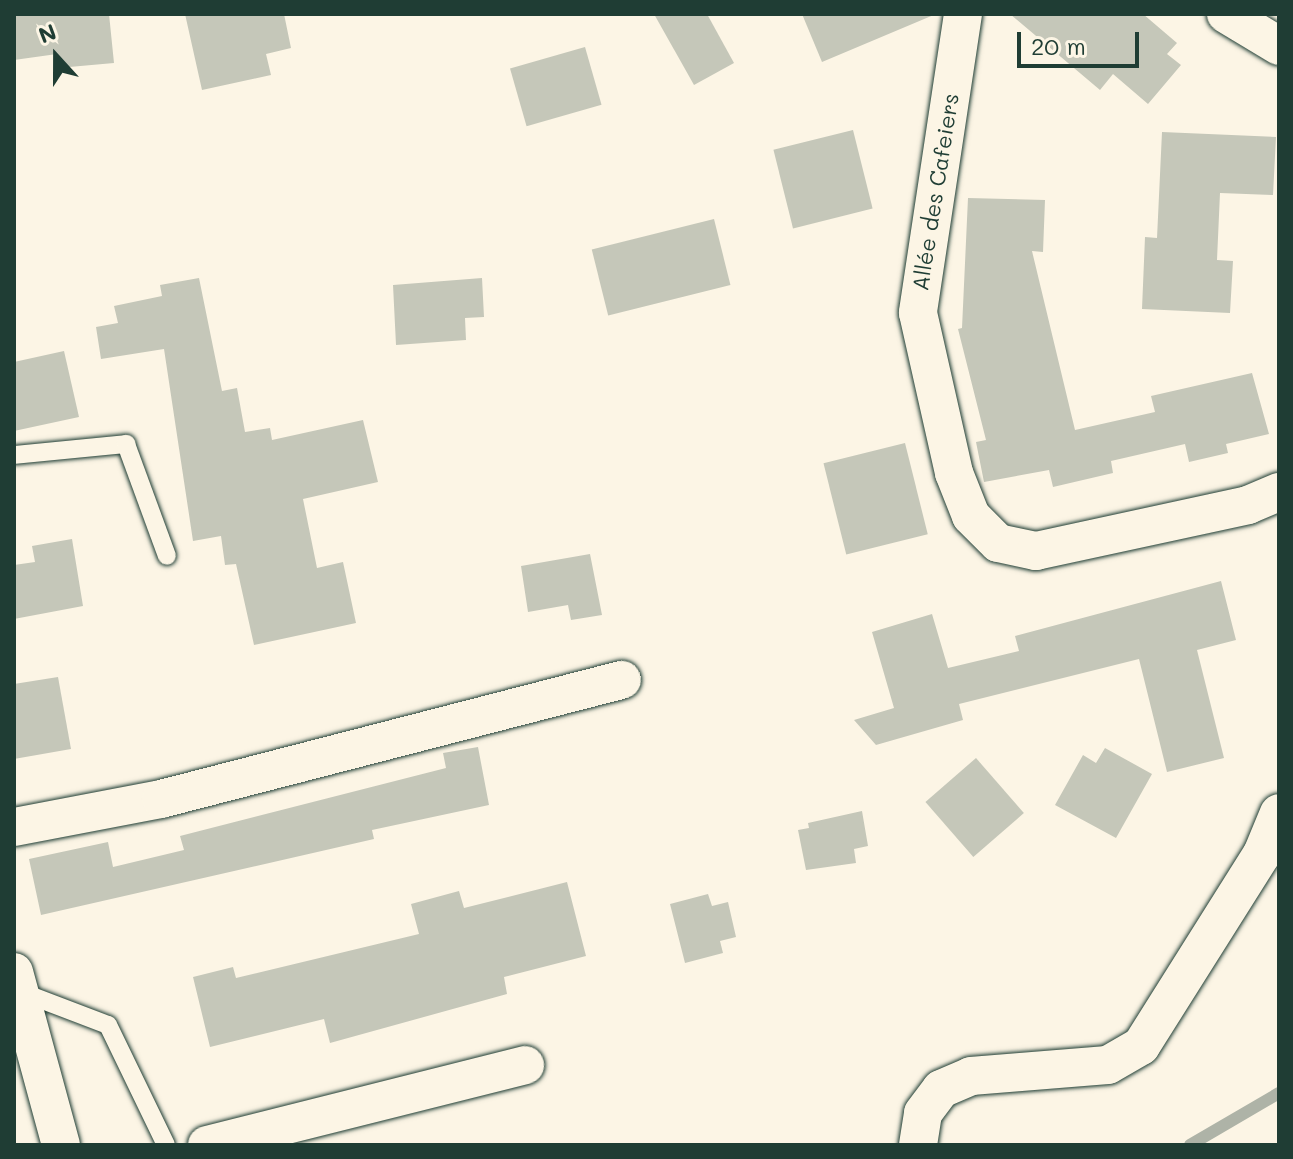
<!DOCTYPE html>
<meta charset="utf-8">
<style>
body{margin:0}
#map{position:relative;width:1293px;height:1159px;overflow:hidden;background:#fcf5e5;font-family:Mali,sans-serif}
div>[style]{position:absolute}
.stream>*{height:12px;margin:-6px;padding:0 6px;transform-origin:6px;border-radius:6px;background:#aeb3a7}
.building>*{inset:0;background:#c5c7b9;transform-origin:0 0}
.roads{filter:drop-shadow(0 0 2px #1f3d34) drop-shadow(0 0 2px #1f3d34)}
.lane>*{height:18px;margin:-9px;padding:0 9px;transform-origin:9px;border-radius:9px;background:#fcf5e5}
.street>*{height:38px;margin:-19px;padding:0 19px;transform-origin:19px;border-radius:19px;background:#fcf5e5}
span{translate:-50% -50%;white-space:nowrap;text-align:center;line-height:1.15;-webkit-text-stroke:7px #fcf5e5;paint-order:stroke}
.street-label{font-size:22px;color:#1f3d34}
.frame{position:absolute;inset:0;border:16px solid #1f3d34;pointer-events:none}
.north{position:absolute;left:16px;top:16px;width:80px;height:80px;-webkit-text-stroke:6px #fcf5e5;paint-order:stroke;rotate:339deg;font-size:22px;font-weight:700;line-height:32px;text-align:center;color:#1f3d34}
.north::after{content:'';display:block;margin:auto;width:28px;height:36px;background:#1f3d34;clip-path:polygon(50% 0,100% 100%,50% 72%,0 100%)}
.scale{position:absolute;left:1017px;top:32px;width:122px;height:36px;box-sizing:border-box;border:4px solid #1f3d34;border-top:0;padding-left:10px;font-size:24px;line-height:28px;white-space:nowrap;color:#1f3d34;-webkit-text-stroke:6px #fcf5e5;paint-order:stroke}
</style>
<div id="map">
<div class="stream">
<div style="left:1190px;top:1145px;width:103px;rotate:-30.3deg"></div>
</div>
<div class="building">
<div style="clip-path:polygon(14px 14px,109px 14px,114px 63px,58px 68px,57px 54px,14px 60px)"></div>
<div style="clip-path:polygon(185px 14px,284px 14px,291px 48px,266px 54px,271px 75px,202px 90px)"></div>
<div style="clip-path:polygon(654px 14px,707px 14px,734px 63px,694px 85px)"></div>
<div style="clip-path:polygon(802px 14px,936px 14px,822px 62px)"></div>
<div style="clip-path:polygon(1010px 14px,1143px 14px,1177px 43px,1167px 54px,1181px 65px,1148px 104px,1113px 74px,1100px 90px)"></div>
<div style="left:585px;top:47px;width:60px;height:78px;rotate:74deg"></div>
<div style="left:853px;top:130px;width:81px;height:82px;rotate:76deg"></div>
<div style="clip-path:polygon(1162px 132px,1276px 137px,1273px 195px,1220px 193px,1217px 260px,1233px 261px,1230px 313px,1142px 309px,1145px 237px,1157px 238px)"></div>
<div style="clip-path:polygon(968px 198px,1045px 200px,1043px 252px,1032px 251px,1075px 430px,1155px 412px,1151px 396px,1252px 373px,1269px 434px,1226px 444px,1228px 453px,1189px 462px,1185px 444px,1111px 461px,1113px 473px,1053px 487px,1049px 470px,984px 482px,976px 442px,986px 440px,958px 329px,962px 328px)"></div>
<div style="left:714px;top:219px;width:68px;height:126px;rotate:76deg"></div>
<div style="clip-path:polygon(199px 278px,222px 391px,237px 388px,245px 432px,270px 428px,272px 440px,363px 420px,378px 482px,303px 499px,317px 568px,343px 562px,356px 623px,254px 645px,236px 564px,225px 565px,221px 536px,193px 541px,164px 349px,101px 359px,96px 327px,118px 323px,114px 306px,162px 296px,160px 285px)"></div>
<div style="clip-path:polygon(482px 278px,484px 317px,465px 318px,466px 340px,396px 345px,393px 285px)"></div>
<div style="clip-path:polygon(64px 351px,79px 417px,14px 431px,14px 362px)"></div>
<div style="left:905px;top:443px;width:94px;height:84px;rotate:76deg"></div>
<div style="clip-path:polygon(72px 539px,83px 606px,14px 619px,14px 565px,35px 562px,32px 546px)"></div>
<div style="clip-path:polygon(590px 554px,602px 615px,571px 620px,568px 605px,528px 612px,521px 566px)"></div>
<div style="clip-path:polygon(1221px 581px,1236px 640px,1197px 650px,1224px 758px,1167px 772px,1139px 659px,959px 704px,963px 720px,876px 745px,854px 720px,894px 708px,872px 632px,932px 614px,948px 668px,1019px 651px,1015px 636px)"></div>
<div style="clip-path:polygon(58px 677px,71px 749px,14px 759px,14px 684px)"></div>
<div style="clip-path:polygon(478px 747px,489px 805px,372px 830px,374px 839px,41px 915px,29px 859px,108px 842px,113px 867px,184px 850px,180px 836px,446px 768px,443px 753px)"></div>
<div style="clip-path:polygon(1105px 748px,1152px 774px,1116px 838px,1055px 805px,1083px 755px,1096px 763px)"></div>
<div style="left:976px;top:758px;width:73px;height:67px;rotate:49deg"></div>
<div style="clip-path:polygon(862px 811px,868px 846px,854px 849px,856px 863px,806px 870px,798px 830px,809px 828px,808px 823px)"></div>
<div style="clip-path:polygon(567px 882px,586px 956px,504px 977px,507px 994px,330px 1043px,324px 1019px,210px 1047px,193px 977px,233px 967px,236px 978px,419px 934px,411px 904px,459px 891px,464px 908px)"></div>
<div style="clip-path:polygon(708px 894px,712px 906px,728px 902px,736px 937px,720px 941px,723px 953px,685px 963px,670px 904px)"></div>
</div>
<div class="roads">
<div class="lane">
<div style="left:14px;top:455px;width:113px;rotate:-5.6deg"></div>
<div style="left:126px;top:444px;width:119px;rotate:69.9deg"></div>
<div style="left:19px;top:991px;width:95px;rotate:20.9deg"></div>
<div style="left:108px;top:1025px;width:133px;rotate:64.2deg"></div>
</div>
<div class="street">
<div style="left:963px;top:14px;width:302px;rotate:98.6deg"></div>
<div style="left:918px;top:313px;width:164px;rotate:77.3deg"></div>
<div style="left:954px;top:473px;width:46px;rotate:68.4deg"></div>
<div style="left:971px;top:516px;width:38px;rotate:45deg"></div>
<div style="left:998px;top:543px;width:39px;rotate:12deg"></div>
<div style="left:1036px;top:551px;width:217px;rotate:-12.2deg"></div>
<div style="left:1248px;top:505px;width:34px;rotate:-23deg"></div>
<div style="left:1226px;top:14px;width:62px;rotate:31.1deg"></div>
<div style="left:14px;top:827px;width:150px;rotate:-10.8deg"></div>
<div style="left:161px;top:799px;width:476px;rotate:-14.5deg"></div>
<div style="left:14px;top:972px;width:179px;rotate:74.8deg"></div>
<div style="left:207px;top:1145px;width:328px;rotate:-14.1deg"></div>
<div style="left:918px;top:1145px;width:32px;rotate:-81deg"></div>
<div style="left:923px;top:1113px;width:30px;rotate:-53deg"></div>
<div style="left:941px;top:1089px;width:33px;rotate:-23deg"></div>
<div style="left:971px;top:1076px;width:137px;rotate:-4.6deg"></div>
<div style="left:1108px;top:1065px;width:38px;rotate:-30deg"></div>
<div style="left:1141px;top:1046px;width:227px;rotate:-57.8deg"></div>
<div style="left:1262px;top:854px;width:44px;rotate:-67.5deg"></div>
</div>
</div>
<div class="street-label">
<span style="left:935px;top:192px;rotate:-81deg">Allée des Cafeiers</span>
</div>
<div class="frame"></div>
<div class="north">N</div>
<div class="scale">20 m</div>
</div>
